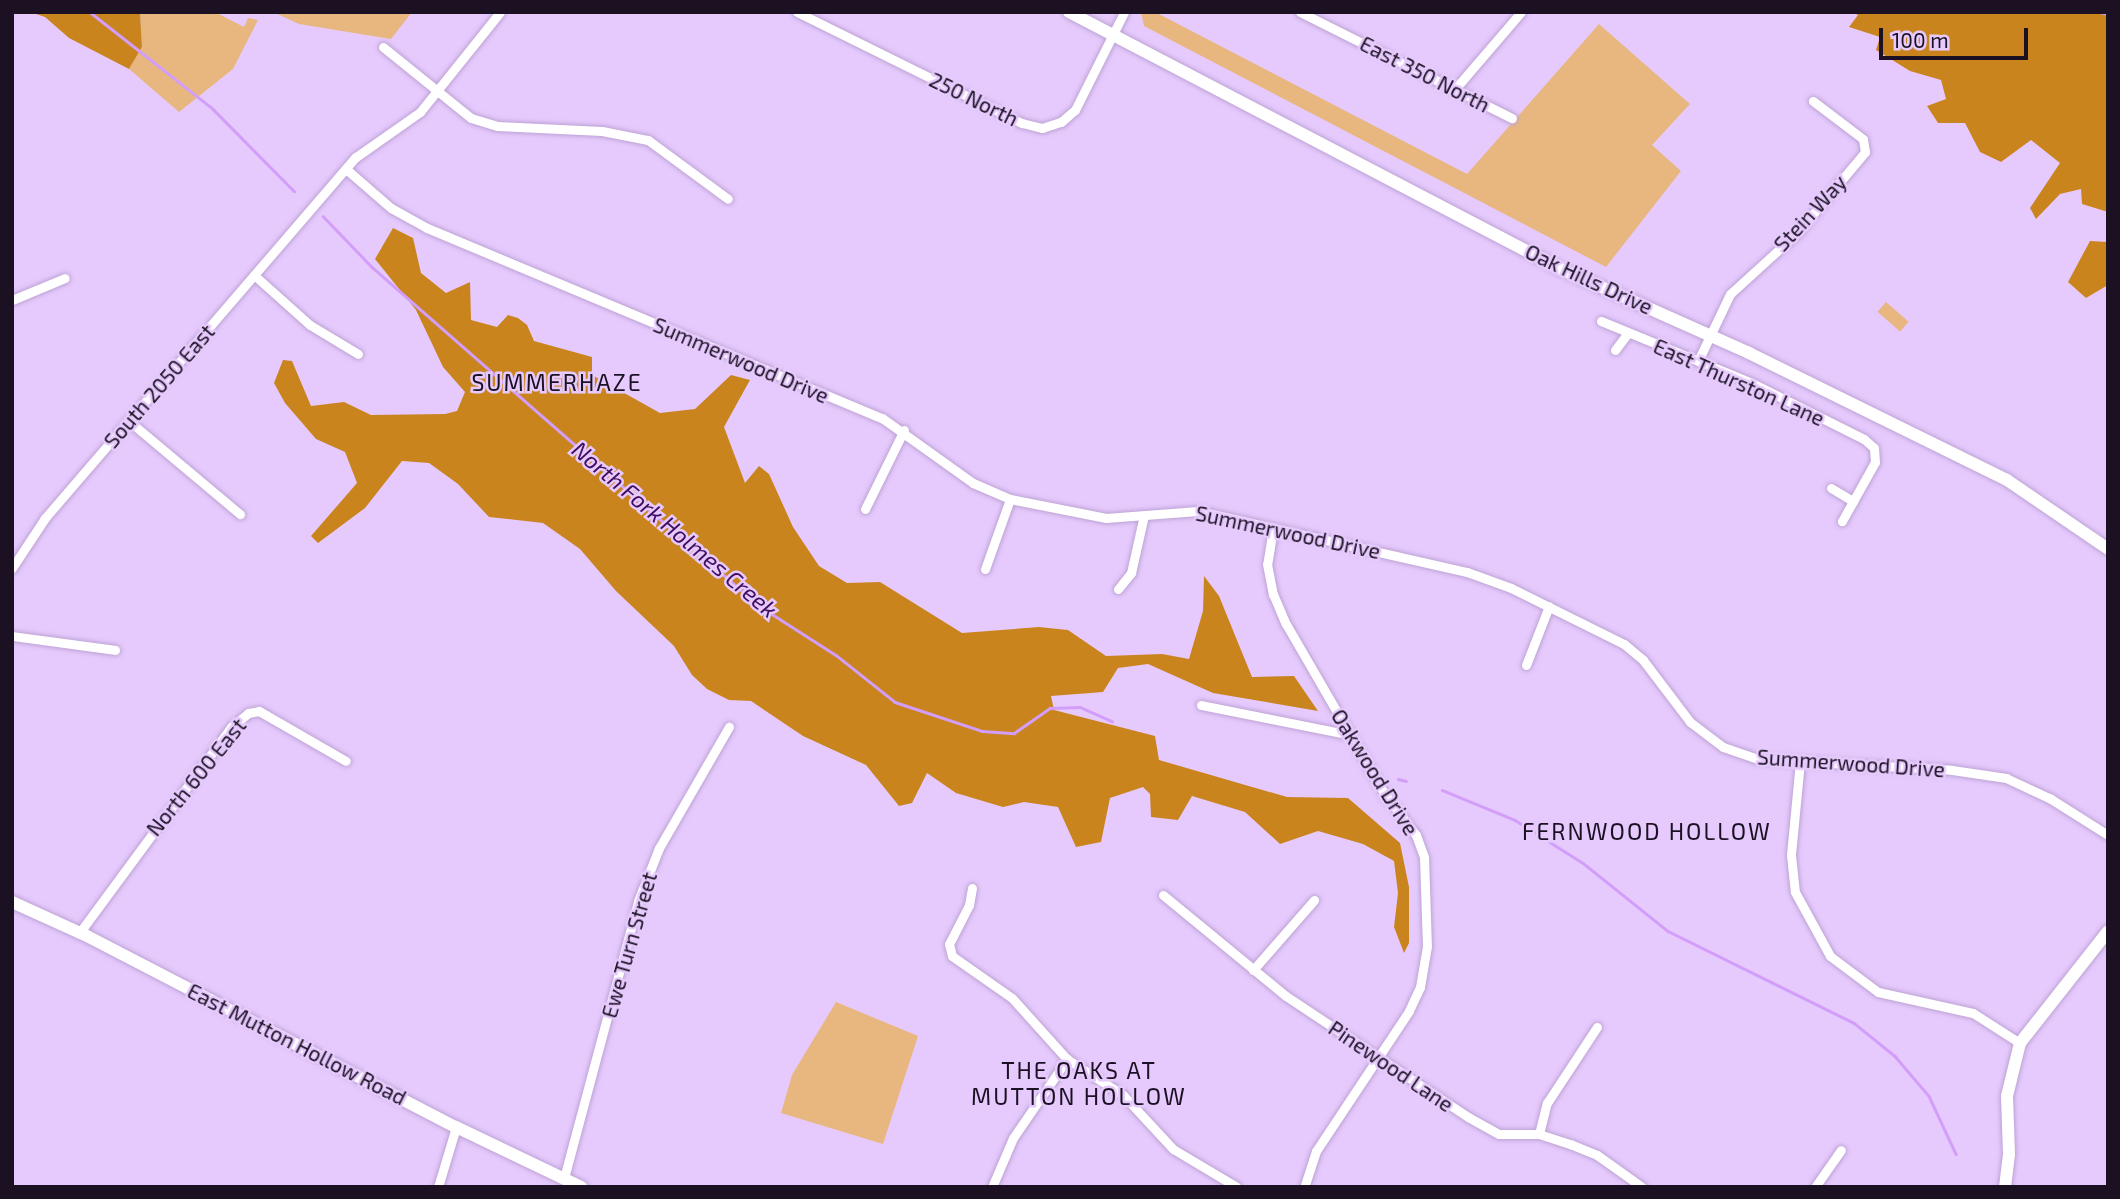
<!DOCTYPE html>
<style>
body{margin:0}
#map{position:relative;width:2120px;height:1199px;overflow:hidden;background:#e6cafd;font-family:"Exo 2",sans-serif}
div>[style]{position:absolute}
.green>*{inset:0;background:#e8b780;transform-origin:0 0}
.forest>*{inset:0;background:#ca841e}
.stream>*{height:2.5px;margin:-1.25px;padding:0 1.25px;transform-origin:1.25px;border-radius:1.25px;background:#d29ef9}
.roads{filter:drop-shadow(0 0 2px #bea3d5) drop-shadow(0 0 2px #bea3d5)}
.street>*{height:9px;margin:-4.5px;padding:0 4.5px;transform-origin:4.5px;border-radius:4.5px;background:#fff}
.secondary>*{height:12px;margin:-6px;padding:0 6px;transform-origin:6px;border-radius:6px;background:#fff}
span{translate:-50% -50%;white-space:nowrap;text-align:center;line-height:1.15;-webkit-text-stroke:5px #e6cafd;paint-order:stroke}
.street-label{font-size:21px;color:#1b1123}
.neighbourhood-label{font-size:23px;color:#1b1123;letter-spacing:2px}
.water-label{font-size:23px;color:#410d5e;font-style:italic}
.frame{position:absolute;inset:0;border:14px solid #1b1123;pointer-events:none}
.scale{position:absolute;left:1879px;top:28px;width:149px;height:32px;box-sizing:border-box;border:4px solid #1b1123;border-top:0;padding-left:9px;font-size:21px;line-height:24px;white-space:nowrap;color:#1b1123;-webkit-text-stroke:5px #e6cafd;paint-order:stroke}
</style>
<div id="map">
<div class="green">
<div style="clip-path:polygon(140px 12px,215px 12px,244px 27px,248px 18px,258px 20px,233px 69px,179px 112px,129px 69px,142px 47px)"></div>
<div style="clip-path:polygon(273px 12px,412px 12px,391px 39px,299px 24px)"></div>
<div style="clip-path:polygon(1141px 12px,1155px 12px,1467px 174px,1599px 24px,1690px 104px,1652px 145px,1681px 171px,1606px 267px,1144px 26px)"></div>
<div style="left:1886px;top:302px;width:30px;height:13px;rotate:41deg"></div>
<div style="clip-path:polygon(836px 1002px,918px 1036px,883px 1144px,781px 1113px,792px 1075px)"></div>
</div>
<div class="forest">
<div style="clip-path:polygon(30px 12px,140px 12px,142px 47px,129px 69px,69px 38px,45px 17px)"></div>
<div style="clip-path:polygon(1851px 12px,2108px 12px,2108px 212px,2082px 204px,2081px 189px,2060px 194px,2036px 219px,2030px 208px,2060px 163px,2031px 140px,2001px 162px,1980px 152px,1965px 123px,1938px 123px,1927px 106px,1946px 99px,1941px 80px,1910px 71px,1876px 50px,1880px 37px,1849px 27px,1858px 15px)"></div>
<div style="clip-path:polygon(393px 228px,413px 238px,421px 273px,446px 293px,470px 282px,471px 320px,497px 327px,508px 315px,518px 318px,527px 325px,534px 341px,592px 357px,592px 375px,660px 413px,695px 409px,731px 375px,750px 380px,724px 427px,745px 483px,759px 466px,769px 474px,793px 527px,819px 566px,847px 583px,880px 582px,962px 633px,1039px 627px,1068px 630px,1106px 656px,1162px 654px,1189px 659px,1203px 611px,1204px 576px,1219px 596px,1252px 677px,1294px 676px,1318px 711px,1213px 693px,1148px 664px,1118px 668px,1103px 692px,1051px 696px,1054px 710px,1155px 736px,1159px 760px,1287px 797px,1348px 798px,1400px 843px,1409px 887px,1409px 943px,1404px 953px,1394px 927px,1398px 893px,1394px 861px,1363px 844px,1318px 831px,1280px 844px,1245px 812px,1192px 796px,1178px 820px,1151px 817px,1150px 794px,1143px 787px,1110px 798px,1101px 842px,1076px 847px,1058px 807px,1024px 802px,1003px 807px,956px 793px,927px 773px,912px 803px,899px 806px,866px 765px,803px 736px,751px 701px,729px 700px,707px 689px,692px 675px,674px 646px,616px 591px,580px 549px,543px 523px,489px 517px,458px 484px,429px 463px,402px 461px,365px 508px,318px 543px,311px 536px,357px 483px,345px 452px,316px 439px,285px 403px,274px 383px,283px 360px,292px 361px,311px 406px,344px 402px,371px 415px,445px 414px,457px 411px,465px 392px,443px 367px,416px 310px,375px 259px)"></div>
<div style="clip-path:polygon(2090px 241px,2108px 242px,2108px 285px,2086px 298px,2068px 282px)"></div>
</div>
<div class="stream">
<div style="left:90px;top:12px;width:155px;rotate:38.2deg"></div>
<div style="left:212px;top:108px;width:117px;rotate:45.3deg"></div>
<div style="left:2100px;top:12px;width:8px;rotate:14deg"></div>
<div style="left:323px;top:216px;width:71px;rotate:46.1deg"></div>
<div style="left:372px;top:267px;width:513px;rotate:41.21deg"></div>
<div style="left:758px;top:605px;width:93px;rotate:32.7deg"></div>
<div style="left:836px;top:655px;width:75px;rotate:38.5deg"></div>
<div style="left:895px;top:702px;width:92px;rotate:18.4deg"></div>
<div style="left:982px;top:731px;width:32px;rotate:4deg"></div>
<div style="left:1014px;top:733px;width:44px;rotate:-34.8deg"></div>
<div style="left:1050px;top:708px;width:30px;rotate:-2deg"></div>
<div style="left:1080px;top:707px;width:35px;rotate:24deg"></div>
<div style="left:1398px;top:779px;width:8px;rotate:14deg"></div>
<div style="left:1442px;top:790px;width:79px;rotate:22.3deg"></div>
<div style="left:1515px;top:820px;width:80px;rotate:32.3deg"></div>
<div style="left:1583px;top:863px;width:109px;rotate:38.7deg"></div>
<div style="left:1668px;top:931px;width:208px;rotate:26.3deg"></div>
<div style="left:1854px;top:1023px;width:53px;rotate:38.8deg"></div>
<div style="left:1895px;top:1056px;width:52px;rotate:49.6deg"></div>
<div style="left:1929px;top:1096px;width:64px;rotate:65deg"></div>
</div>
<div class="roads">
<div class="street">
<div style="left:797px;top:12px;width:251px;rotate:26.3deg"></div>
<div style="left:1022px;top:123px;width:21px;rotate:14deg"></div>
<div style="left:1042px;top:128px;width:20px;rotate:-18deg"></div>
<div style="left:1061px;top:122px;width:18px;rotate:-41deg"></div>
<div style="left:1075px;top:110px;width:110px;rotate:-63.4deg"></div>
<div style="left:1300px;top:12px;width:237px;rotate:26.6deg"></div>
<div style="left:383px;top:47px;width:113px;rotate:38.9deg"></div>
<div style="left:471px;top:118px;width:27px;rotate:17deg"></div>
<div style="left:497px;top:126px;width:105px;rotate:2.7deg"></div>
<div style="left:602px;top:131px;width:47px;rotate:11.1deg"></div>
<div style="left:648px;top:140px;width:99px;rotate:36.4deg"></div>
<div style="left:1455px;top:89px;width:101px;rotate:-49.4deg"></div>
<div style="left:346px;top:169px;width:60px;rotate:40.9deg"></div>
<div style="left:391px;top:208px;width:41px;rotate:29.1deg"></div>
<div style="left:427px;top:228px;width:493px;rotate:22.7deg"></div>
<div style="left:882px;top:418px;width:112px;rotate:35.5deg"></div>
<div style="left:973px;top:483px;width:40px;rotate:23.4deg"></div>
<div style="left:1010px;top:499px;width:98px;rotate:11.2deg"></div>
<div style="left:1106px;top:518px;width:92px;rotate:-4.4deg"></div>
<div style="left:1198px;top:511px;width:276px;rotate:12.8deg"></div>
<div style="left:1467px;top:572px;width:47px;rotate:20deg"></div>
<div style="left:1511px;top:588px;width:126px;rotate:26.4deg"></div>
<div style="left:1624px;top:644px;width:25px;rotate:40deg"></div>
<div style="left:1643px;top:660px;width:78px;rotate:52.8deg"></div>
<div style="left:1690px;top:722px;width:41px;rotate:37.1deg"></div>
<div style="left:1723px;top:747px;width:37px;rotate:19deg"></div>
<div style="left:1758px;top:759px;width:194px;rotate:3.2deg"></div>
<div style="left:1952px;top:770px;width:55px;rotate:8.4deg"></div>
<div style="left:2006px;top:778px;width:50px;rotate:25deg"></div>
<div style="left:2051px;top:799px;width:67px;rotate:32.3deg"></div>
<div style="left:254px;top:275px;width:75px;rotate:41.8deg"></div>
<div style="left:310px;top:325px;width:56px;rotate:31.1deg"></div>
<div style="left:12px;top:300px;width:57px;rotate:-22.5deg"></div>
<div style="left:1601px;top:321px;width:161px;rotate:22.3deg"></div>
<div style="left:1750px;top:382px;width:127px;rotate:26.6deg"></div>
<div style="left:1864px;top:439px;width:13px;rotate:42deg"></div>
<div style="left:1874px;top:448px;width:14px;rotate:86deg"></div>
<div style="left:1875px;top:462px;width:68px;rotate:119.2deg"></div>
<div style="left:1615px;top:350px;width:21px;rotate:-53deg"></div>
<div style="left:1698px;top:361px;width:74px;rotate:-64.5deg"></div>
<div style="left:1730px;top:294px;width:91px;rotate:-42.3deg"></div>
<div style="left:1797px;top:233px;width:106px;rotate:-50deg"></div>
<div style="left:1865px;top:152px;width:13px;rotate:-99deg"></div>
<div style="left:1863px;top:139px;width:63px;rotate:-142.8deg"></div>
<div style="left:129px;top:421px;width:145px;rotate:40deg"></div>
<div style="left:1831px;top:488px;width:26px;rotate:31deg"></div>
<div style="left:865px;top:509px;width:88px;rotate:-63.7deg"></div>
<div style="left:1273px;top:528px;width:36px;rotate:99deg"></div>
<div style="left:1267px;top:564px;width:31px;rotate:79deg"></div>
<div style="left:1273px;top:594px;width:33px;rotate:67deg"></div>
<div style="left:1286px;top:624px;width:195px;rotate:59.9deg"></div>
<div style="left:1384px;top:793px;width:53px;rotate:52.7deg"></div>
<div style="left:1416px;top:835px;width:23px;rotate:70deg"></div>
<div style="left:1424px;top:857px;width:89px;rotate:88.1deg"></div>
<div style="left:1427px;top:946px;width:42px;rotate:99.7deg"></div>
<div style="left:1420px;top:987px;width:26px;rotate:115deg"></div>
<div style="left:1409px;top:1011px;width:168px;rotate:123.6deg"></div>
<div style="left:1316px;top:1151px;width:38px;rotate:108deg"></div>
<div style="left:12px;top:568px;width:60px;rotate:-56.6deg"></div>
<div style="left:45px;top:518px;width:476px;rotate:-49.3deg"></div>
<div style="left:356px;top:157px;width:78px;rotate:-35.1deg"></div>
<div style="left:420px;top:112px;width:128px;rotate:-51.3deg"></div>
<div style="left:985px;top:569px;width:74px;rotate:-70.3deg"></div>
<div style="left:1118px;top:589px;width:21px;rotate:-51deg"></div>
<div style="left:1131px;top:573px;width:59px;rotate:-77.4deg"></div>
<div style="left:12px;top:636px;width:104px;rotate:7.7deg"></div>
<div style="left:1526px;top:665px;width:63px;rotate:-68.7deg"></div>
<div style="left:1201px;top:705px;width:153px;rotate:11.3deg"></div>
<div style="left:1800px;top:761px;width:94px;rotate:95.5deg"></div>
<div style="left:1791px;top:855px;width:37px;rotate:84deg"></div>
<div style="left:1795px;top:892px;width:73px;rotate:61.3deg"></div>
<div style="left:1830px;top:956px;width:60px;rotate:36.9deg"></div>
<div style="left:1878px;top:992px;width:97px;rotate:12.5deg"></div>
<div style="left:1973px;top:1013px;width:56px;rotate:32.6deg"></div>
<div style="left:972px;top:888px;width:17px;rotate:100deg"></div>
<div style="left:969px;top:905px;width:44px;rotate:117.1deg"></div>
<div style="left:949px;top:944px;width:12px;rotate:76deg"></div>
<div style="left:952px;top:956px;width:73px;rotate:35deg"></div>
<div style="left:1012px;top:998px;width:82px;rotate:48deg"></div>
<div style="left:1067px;top:1059px;width:67px;rotate:32.7deg"></div>
<div style="left:1123px;top:1095px;width:74px;rotate:47.2deg"></div>
<div style="left:1173px;top:1149px;width:74px;rotate:30.7deg"></div>
<div style="left:1163px;top:895px;width:159px;rotate:39.4deg"></div>
<div style="left:1286px;top:996px;width:219px;rotate:33.6deg"></div>
<div style="left:1468px;top:1117px;width:35px;rotate:29deg"></div>
<div style="left:1499px;top:1134px;width:40px"></div>
<div style="left:1539px;top:1134px;width:33px;rotate:18deg"></div>
<div style="left:1570px;top:1144px;width:29px;rotate:22deg"></div>
<div style="left:1597px;top:1155px;width:55px;rotate:35.4deg"></div>
<div style="left:80px;top:932px;width:255px;rotate:-53.6deg"></div>
<div style="left:231px;top:727px;width:22px;rotate:-39deg"></div>
<div style="left:248px;top:713px;width:11px;rotate:-10deg"></div>
<div style="left:259px;top:711px;width:100px;rotate:29.9deg"></div>
<div style="left:1253px;top:970px;width:93px;rotate:-48.9deg"></div>
<div style="left:1539px;top:1134px;width:32px;rotate:-76deg"></div>
<div style="left:1547px;top:1103px;width:91px;rotate:-56.7deg"></div>
<div style="left:564px;top:1178px;width:287px;rotate:-75deg"></div>
<div style="left:638px;top:901px;width:57px;rotate:-68.4deg"></div>
<div style="left:659px;top:848px;width:140px;rotate:-60deg"></div>
<div style="left:438px;top:1187px;width:63px;rotate:-73.3deg"></div>
<div style="left:992px;top:1187px;width:53px;rotate:-66.8deg"></div>
<div style="left:1013px;top:1138px;width:96px;rotate:-55.6deg"></div>
<div style="left:1815px;top:1187px;width:45px;rotate:-54.9deg"></div>
</div>
<div class="secondary">
<div style="left:1069px;top:12px;width:557px;rotate:27.58deg"></div>
<div style="left:1563px;top:270px;width:204px;rotate:24deg"></div>
<div style="left:1749px;top:353px;width:288px;rotate:26.2deg"></div>
<div style="left:2007px;top:480px;width:122px;rotate:34.3deg"></div>
<div style="left:12px;top:902px;width:82px;rotate:24.4deg"></div>
<div style="left:87px;top:936px;width:416px;rotate:27.4deg"></div>
<div style="left:456px;top:1127px;width:139px;rotate:25.6deg"></div>
<div style="left:2005px;top:1187px;width:33px;rotate:-83deg"></div>
<div style="left:2009px;top:1154px;width:58px;rotate:-92deg"></div>
<div style="left:2007px;top:1096px;width:55px;rotate:-76.2deg"></div>
<div style="left:2020px;top:1043px;width:142px;rotate:-51.8deg"></div>
</div>
</div>
<div class="street-label">
<span style="left:1425px;top:74px;rotate:27deg">East 350 North</span>
<span style="left:974px;top:99px;rotate:26deg">250 North</span>
<span style="left:1810px;top:213px;rotate:-47deg">Stein Way</span>
<span style="left:1589px;top:279px;rotate:25deg">Oak Hills Drive</span>
<span style="left:741px;top:360px;rotate:23deg">Summerwood Drive</span>
<span style="left:1739px;top:382px;rotate:24deg">East Thurston Lane</span>
<span style="left:159px;top:386px;rotate:-49deg">South 2050 East</span>
<span style="left:1288px;top:532px;rotate:12deg">Summerwood Drive</span>
<span style="left:1851px;top:763px;rotate:4deg">Summerwood Drive</span>
<span style="left:1375px;top:772px;rotate:58deg">Oakwood Drive</span>
<span style="left:196px;top:777px;rotate:-51deg">North 600 East</span>
<span style="left:629px;top:945px;rotate:-74deg">Ewe Turn Street</span>
<span style="left:297px;top:1044px;rotate:27deg">East Mutton Hollow Road</span>
<span style="left:1391px;top:1066px;rotate:34deg">Pinewood Lane</span>
</div>
<div class="neighbourhood-label">
<span style="left:557px;top:382px">SUMMERHAZE</span>
<span style="left:1647px;top:831px">FERNWOOD HOLLOW</span>
<span style="left:1079px;top:1083px">THE OAKS AT<br>MUTTON HOLLOW</span>
</div>
<div class="water-label">
<span style="left:675px;top:529px;rotate:40deg">North Fork Holmes Creek</span>
</div>
<div class="frame"></div>
<div class="scale">100 m</div>
</div>
